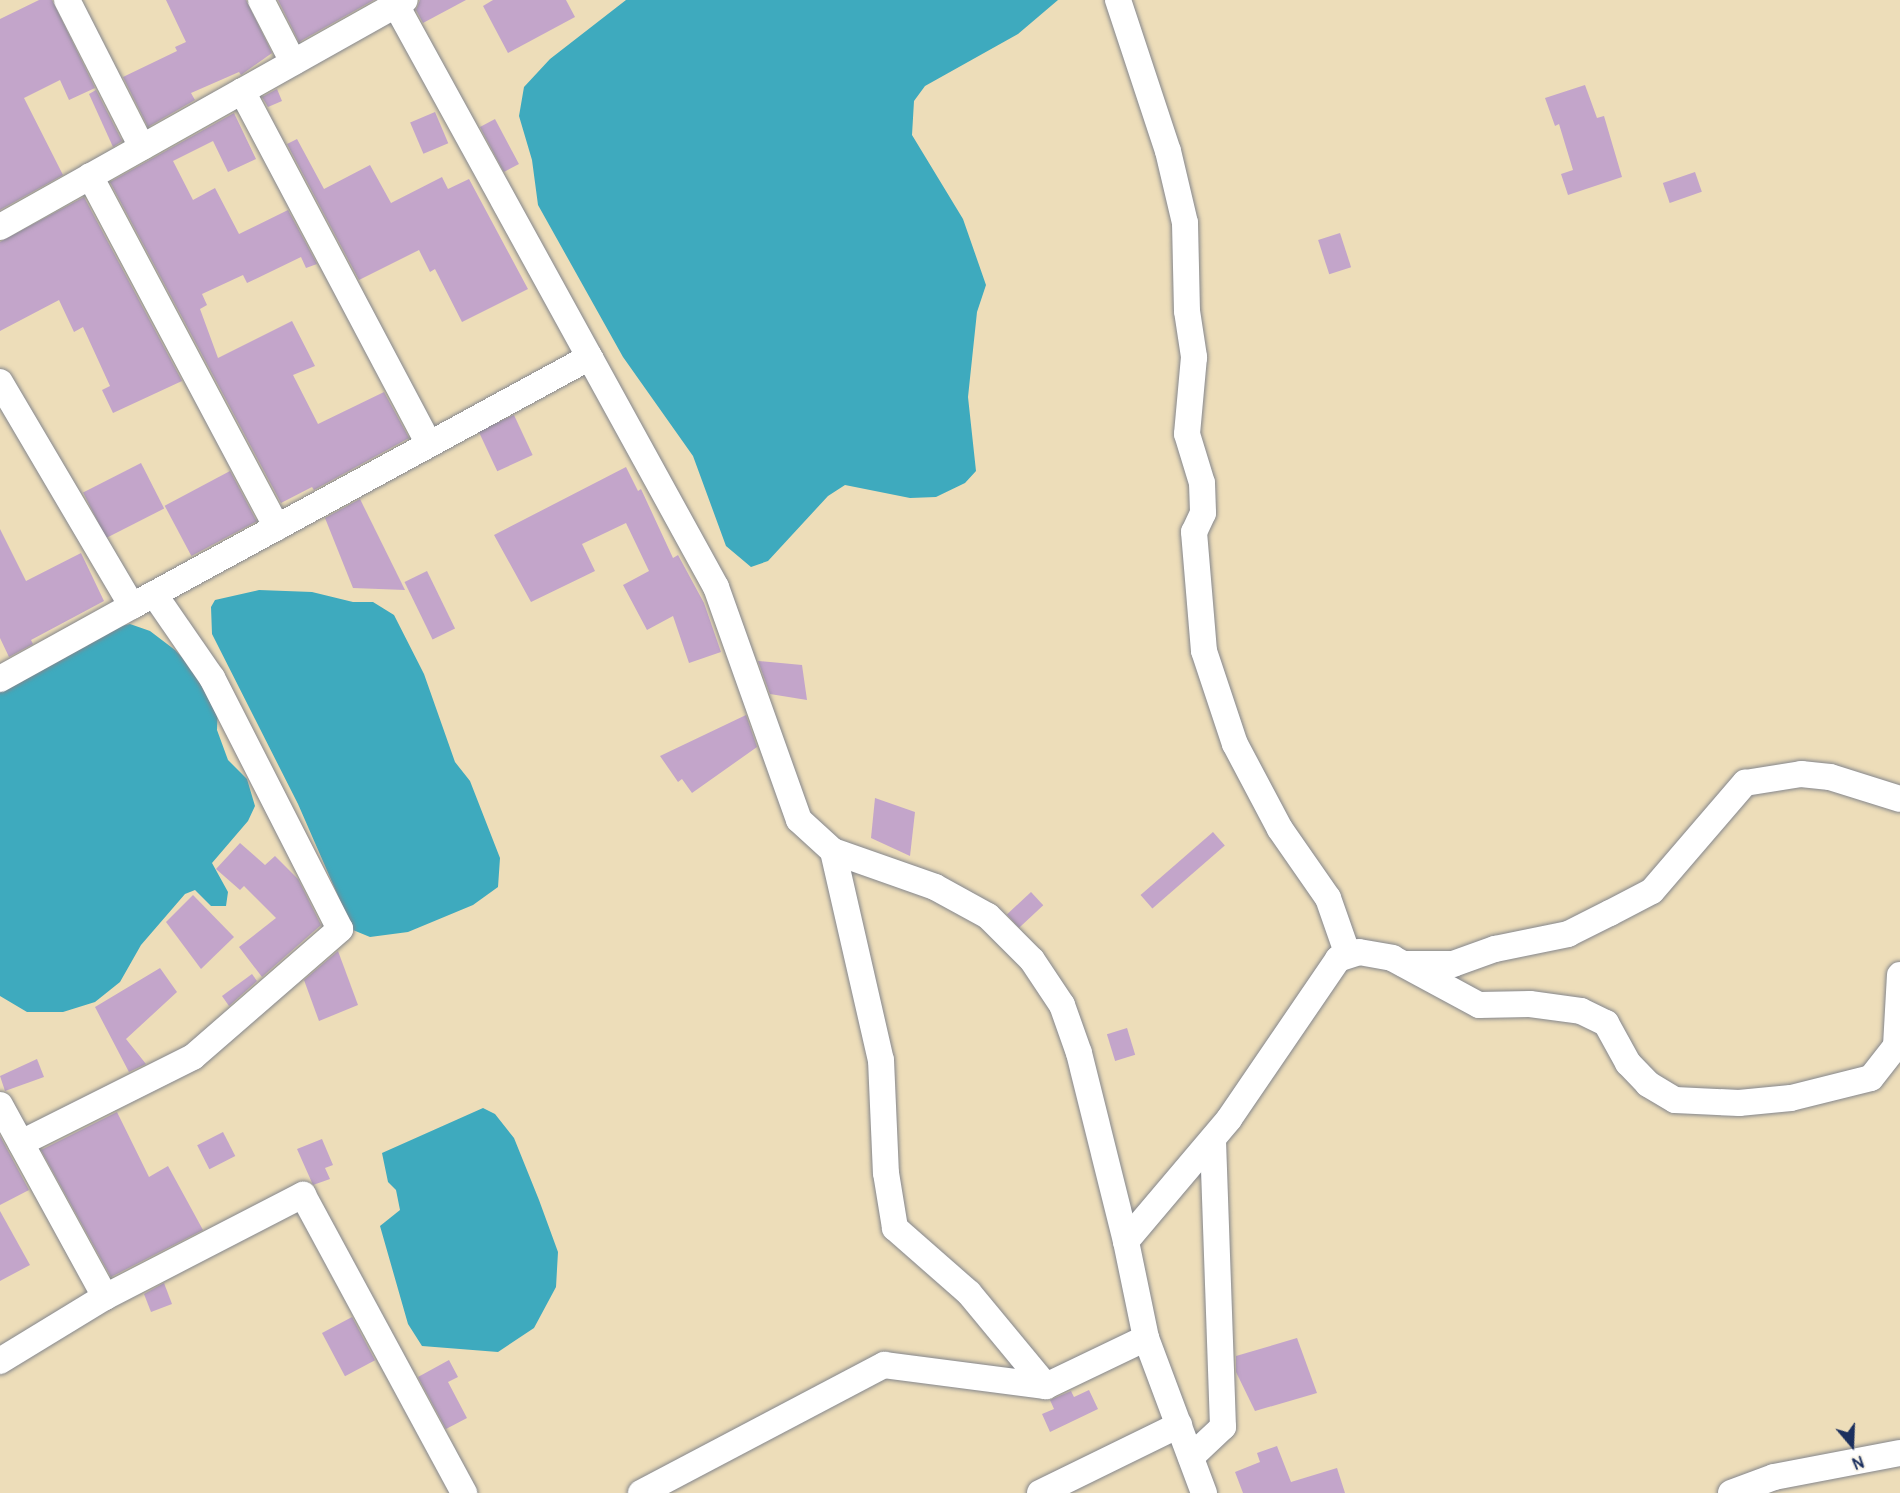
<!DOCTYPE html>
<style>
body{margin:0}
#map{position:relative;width:1900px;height:1493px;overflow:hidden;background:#edddb9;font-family:Pangolin,sans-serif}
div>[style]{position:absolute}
.water>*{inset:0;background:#3eaabe}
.building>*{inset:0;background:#c3a5ca;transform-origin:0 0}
.roads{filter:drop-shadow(0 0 2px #84868c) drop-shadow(0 0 2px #84868c)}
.minor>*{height:26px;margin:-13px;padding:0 13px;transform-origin:13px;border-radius:13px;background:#fff}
span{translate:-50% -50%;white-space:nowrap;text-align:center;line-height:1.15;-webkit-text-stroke:4.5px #fbf7ec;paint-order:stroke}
.north{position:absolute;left:1822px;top:1415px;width:60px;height:60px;-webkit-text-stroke:4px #fbf7ec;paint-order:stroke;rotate:161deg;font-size:16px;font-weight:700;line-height:24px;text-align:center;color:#1b2f5e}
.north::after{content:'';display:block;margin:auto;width:21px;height:27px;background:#1b2f5e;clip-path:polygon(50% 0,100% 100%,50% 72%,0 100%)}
</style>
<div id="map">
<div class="water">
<div style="clip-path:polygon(626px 0,1058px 0,1018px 34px,925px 86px,914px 101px,912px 135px,963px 219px,986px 285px,977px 312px,968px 397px,976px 471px,965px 483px,936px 497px,910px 498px,845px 485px,828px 496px,768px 561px,751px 567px,726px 546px,693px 456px,623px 357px,538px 205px,532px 160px,519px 116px,524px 87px,550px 59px)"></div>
<div style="clip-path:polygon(259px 590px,312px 592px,353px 602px,373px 602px,394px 615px,424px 674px,455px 762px,470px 781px,500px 858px,498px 887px,473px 905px,408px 932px,370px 937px,353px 930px,298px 804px,212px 634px,211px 607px,215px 600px)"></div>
<div style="clip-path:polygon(130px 624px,150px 631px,175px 650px,205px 681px,218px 705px,217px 730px,228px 760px,247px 779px,255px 806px,248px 821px,212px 863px,228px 892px,226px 906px,211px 906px,195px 890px,185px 894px,141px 945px,120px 982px,95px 1002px,63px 1012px,27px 1012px,0 996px,0 686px,117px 627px)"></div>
<div style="clip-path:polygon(483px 1108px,495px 1114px,514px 1138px,539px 1200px,558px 1252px,556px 1287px,534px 1328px,498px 1352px,422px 1346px,408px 1324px,380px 1226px,400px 1210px,396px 1190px,388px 1182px,382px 1153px)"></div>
</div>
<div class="building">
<div style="clip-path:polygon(39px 0,52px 0,95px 88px,69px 100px,60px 80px,24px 98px,63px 175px,0 210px,0 19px)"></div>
<div style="clip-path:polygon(166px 0,246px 0,272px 53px,241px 75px,239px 72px,191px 93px,195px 100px,148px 127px,123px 77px,177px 51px,175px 47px,186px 42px)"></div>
<div style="clip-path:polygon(278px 0,374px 0,299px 42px)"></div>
<div style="clip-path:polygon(420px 0,466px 0,423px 23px,416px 10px)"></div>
<div style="clip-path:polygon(493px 0,566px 0,575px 17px,508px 53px,483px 6px)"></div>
<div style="clip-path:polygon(1585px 85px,1597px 118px,1604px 116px,1622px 177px,1568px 195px,1561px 174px,1573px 170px,1559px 124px,1555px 126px,1545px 98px)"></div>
<div style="clip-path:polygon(277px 89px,282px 101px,268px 107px,262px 97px)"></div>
<div style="clip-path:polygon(96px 90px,122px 141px,113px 147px,89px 94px)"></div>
<div style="left:435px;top:112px;width:34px;height:27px;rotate:67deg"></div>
<div style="clip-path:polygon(234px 113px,256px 159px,228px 172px,213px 141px,173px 161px,193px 200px,215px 188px,239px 234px,288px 210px,317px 264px,306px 268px,301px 257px,247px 283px,243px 275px,202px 294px,207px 305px,200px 309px,218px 358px,292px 321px,315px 366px,293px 375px,318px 424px,384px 392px,409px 438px,314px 490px,312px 487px,281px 503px,110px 182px)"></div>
<div style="left:495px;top:119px;width:51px;height:17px;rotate:62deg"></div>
<div style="clip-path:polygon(297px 139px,324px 189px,370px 165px,391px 203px,442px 177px,448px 189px,469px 179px,528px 289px,462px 322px,435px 269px,430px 272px,419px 250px,359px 280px,287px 144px)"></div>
<div style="left:1695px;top:172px;width:21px;height:34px;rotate:71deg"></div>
<div style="clip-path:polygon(84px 197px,182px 381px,113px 413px,102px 390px,110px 386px,83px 327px,74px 332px,59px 300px,0 331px,0 242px)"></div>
<div style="left:1340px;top:233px;width:36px;height:23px;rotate:72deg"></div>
<div style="left:514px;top:415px;width:44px;height:39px;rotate:65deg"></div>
<div style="left:141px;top:463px;width:51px;height:65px;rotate:63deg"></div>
<div style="clip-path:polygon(626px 467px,638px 491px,641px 489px,673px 558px,678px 555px,704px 603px,721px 652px,689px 663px,673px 616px,647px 630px,623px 585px,649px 571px,626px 523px,582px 544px,595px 571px,531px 602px,494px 535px)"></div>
<div style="left:230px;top:471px;width:57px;height:74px;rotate:62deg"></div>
<div style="clip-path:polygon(360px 499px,405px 590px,353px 588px,325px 518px)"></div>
<div style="clip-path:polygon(0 529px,26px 581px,81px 553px,104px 601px,31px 640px,33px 644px,9px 657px,0 638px)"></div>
<div style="left:427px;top:571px;width:64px;height:25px;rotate:64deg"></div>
<div style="clip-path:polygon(758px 661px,802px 665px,807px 700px,770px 694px)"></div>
<div style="clip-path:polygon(746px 715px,757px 747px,692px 793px,682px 779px,678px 782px,660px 756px)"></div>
<div style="clip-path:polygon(875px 798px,915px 812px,910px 856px,871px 838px)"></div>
<div style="left:1213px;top:832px;width:18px;height:96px;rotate:49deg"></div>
<div style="clip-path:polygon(240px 843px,265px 865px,275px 856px,298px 879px,321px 925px,262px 977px,239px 947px,276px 918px,244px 886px,240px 890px,216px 869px)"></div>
<div style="left:1031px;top:892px;width:18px;height:33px;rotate:47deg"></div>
<div style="clip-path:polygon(193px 895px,234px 937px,201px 969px,166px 922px)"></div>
<div style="clip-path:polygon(338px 951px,358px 1005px,319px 1021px,304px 980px)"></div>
<div style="clip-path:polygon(160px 968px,177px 992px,126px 1039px,146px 1064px,129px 1072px,95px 1007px)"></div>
<div style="clip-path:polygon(252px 974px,257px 981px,229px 1006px,222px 996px)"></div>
<div style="left:1127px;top:1028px;width:28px;height:21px;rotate:73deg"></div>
<div style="clip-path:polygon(37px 1059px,44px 1077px,5px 1091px,0 1076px)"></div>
<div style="clip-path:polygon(117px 1112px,149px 1177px,168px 1166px,203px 1230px,111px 1277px,41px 1150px)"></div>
<div style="left:223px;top:1132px;width:27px;height:29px;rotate:63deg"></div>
<div style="clip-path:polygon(0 1136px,29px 1190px,0 1205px)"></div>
<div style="clip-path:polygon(322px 1139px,333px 1165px,325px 1168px,330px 1179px,313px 1185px,297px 1149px)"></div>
<div style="clip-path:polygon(0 1211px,30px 1265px,0 1281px)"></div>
<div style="clip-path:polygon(164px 1283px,172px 1304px,151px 1312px,144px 1294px)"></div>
<div style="left:352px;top:1317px;width:49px;height:34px;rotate:62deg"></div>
<div style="clip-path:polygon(1297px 1338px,1317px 1393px,1255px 1411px,1236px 1372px,1236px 1356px)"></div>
<div style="clip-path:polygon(449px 1360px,458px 1377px,448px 1382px,467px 1418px,446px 1429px,418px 1377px)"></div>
<div style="clip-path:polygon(1089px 1390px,1098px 1409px,1050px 1432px,1042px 1414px,1054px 1409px,1050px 1400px,1071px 1391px,1074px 1397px)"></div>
<div style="clip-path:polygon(1277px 1446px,1291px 1482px,1337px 1468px,1345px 1493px,1243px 1493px,1235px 1472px,1260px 1462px,1257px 1453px)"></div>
</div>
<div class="roads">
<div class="minor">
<div style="left:67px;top:0;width:165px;rotate:63deg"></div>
<div style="left:261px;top:0;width:70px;rotate:62.7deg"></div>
<div style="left:1118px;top:0;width:159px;rotate:71.7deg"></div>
<div style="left:1168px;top:151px;width:74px;rotate:76.7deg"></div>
<div style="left:1185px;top:223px;width:88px;rotate:88.7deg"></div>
<div style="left:1187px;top:311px;width:47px;rotate:81.3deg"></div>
<div style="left:1194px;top:357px;width:77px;rotate:95.2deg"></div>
<div style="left:1187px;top:434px;width:51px;rotate:73deg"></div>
<div style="left:1202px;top:483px;width:30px;rotate:88deg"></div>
<div style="left:1203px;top:513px;width:21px;rotate:115deg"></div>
<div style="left:1194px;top:532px;width:119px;rotate:85.2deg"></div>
<div style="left:1204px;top:651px;width:98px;rotate:71.6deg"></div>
<div style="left:1235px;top:744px;width:96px;rotate:62.1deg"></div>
<div style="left:1280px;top:829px;width:84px;rotate:55.2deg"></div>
<div style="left:1328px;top:898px;width:60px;rotate:70.7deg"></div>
<div style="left:396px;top:5px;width:664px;rotate:61.2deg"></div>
<div style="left:716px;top:587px;width:247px;rotate:70.4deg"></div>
<div style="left:799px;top:820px;width:46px;rotate:42.4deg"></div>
<div style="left:833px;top:851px;width:108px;rotate:19.4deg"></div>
<div style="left:935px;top:887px;width:60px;rotate:28.7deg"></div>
<div style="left:988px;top:916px;width:62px;rotate:45deg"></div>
<div style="left:1032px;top:960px;width:54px;rotate:56.3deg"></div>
<div style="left:1062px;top:1005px;width:51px;rotate:70.5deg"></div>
<div style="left:1079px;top:1053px;width:194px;rotate:76deg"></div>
<div style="left:242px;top:91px;width:399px;rotate:62.1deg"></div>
<div style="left:90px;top:176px;width:398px;rotate:62deg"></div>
<div style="left:0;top:227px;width:464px;rotate:-29.3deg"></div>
<div style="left:0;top:382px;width:260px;rotate:59.5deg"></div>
<div style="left:132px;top:606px;width:151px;rotate:151.1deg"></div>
<div style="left:132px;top:606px;width:521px;rotate:-28.53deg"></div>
<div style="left:833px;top:851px;width:214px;rotate:77.1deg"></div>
<div style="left:881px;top:1060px;width:113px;rotate:87.5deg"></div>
<div style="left:886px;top:1173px;width:56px;rotate:80.7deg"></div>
<div style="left:895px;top:1228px;width:98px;rotate:41.3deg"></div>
<div style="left:969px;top:1293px;width:121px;rotate:50.4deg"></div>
<div style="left:1404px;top:964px;width:49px"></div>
<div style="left:1453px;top:964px;width:45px;rotate:-19.7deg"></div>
<div style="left:1495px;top:949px;width:75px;rotate:-11.6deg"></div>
<div style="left:1568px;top:934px;width:47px;rotate:-26.6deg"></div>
<div style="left:1610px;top:913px;width:47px;rotate:-27.6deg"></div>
<div style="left:1652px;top:891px;width:143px;rotate:-49.3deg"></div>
<div style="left:1745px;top:783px;width:57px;rotate:-9.1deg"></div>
<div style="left:1801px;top:774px;width:29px;rotate:6deg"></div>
<div style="left:1830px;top:777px;width:73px;rotate:17.4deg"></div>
<div style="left:0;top:1105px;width:219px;rotate:61.3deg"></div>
<div style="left:105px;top:1297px;width:223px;rotate:-27.3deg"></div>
<div style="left:303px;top:1195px;width:339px;rotate:61.6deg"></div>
<div style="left:21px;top:1143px;width:192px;rotate:-26.6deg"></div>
<div style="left:193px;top:1057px;width:195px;rotate:-41deg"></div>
<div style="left:340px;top:929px;width:282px;rotate:-117deg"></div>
<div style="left:212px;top:678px;width:102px;rotate:-124.6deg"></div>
<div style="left:0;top:1361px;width:123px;rotate:-31.4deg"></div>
<div style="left:1191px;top:1457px;width:44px;rotate:-43.2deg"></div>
<div style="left:1223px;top:1427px;width:286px;rotate:-92deg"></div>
<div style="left:641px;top:1493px;width:275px;rotate:-27.8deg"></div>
<div style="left:884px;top:1365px;width:163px;rotate:7.4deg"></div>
<div style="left:1046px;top:1386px;width:111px;rotate:-25.6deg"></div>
<div style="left:1040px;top:1493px;width:155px;rotate:-26.1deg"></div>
<div style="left:1204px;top:1493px;width:165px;rotate:-110.5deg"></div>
<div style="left:1146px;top:1338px;width:99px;rotate:-101.7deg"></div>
<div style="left:1126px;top:1241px;width:160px;rotate:-49.8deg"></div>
<div style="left:1229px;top:1119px;width:194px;rotate:-55.7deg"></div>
<div style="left:1338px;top:959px;width:22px;rotate:-18deg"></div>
<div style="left:1359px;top:952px;width:34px;rotate:10deg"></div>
<div style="left:1392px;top:958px;width:99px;rotate:28.4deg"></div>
<div style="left:1479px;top:1005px;width:51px;rotate:-1.1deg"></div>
<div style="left:1530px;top:1004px;width:51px;rotate:7.8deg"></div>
<div style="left:1581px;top:1011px;width:28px;rotate:26deg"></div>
<div style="left:1606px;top:1023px;width:46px;rotate:61.2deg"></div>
<div style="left:1628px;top:1063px;width:29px;rotate:46deg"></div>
<div style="left:1648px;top:1084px;width:31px;rotate:31deg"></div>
<div style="left:1675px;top:1100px;width:64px;rotate:2.7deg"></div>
<div style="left:1739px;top:1103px;width:52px;rotate:-5.5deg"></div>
<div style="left:1791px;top:1098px;width:82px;rotate:-14deg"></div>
<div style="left:1871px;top:1078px;width:41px;rotate:-52deg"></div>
<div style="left:1896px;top:1046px;width:71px;rotate:-86.8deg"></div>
<div style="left:1731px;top:1493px;width:46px;rotate:-20.4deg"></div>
<div style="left:1774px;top:1477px;width:128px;rotate:-10.8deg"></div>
</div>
</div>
<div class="north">N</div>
</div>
